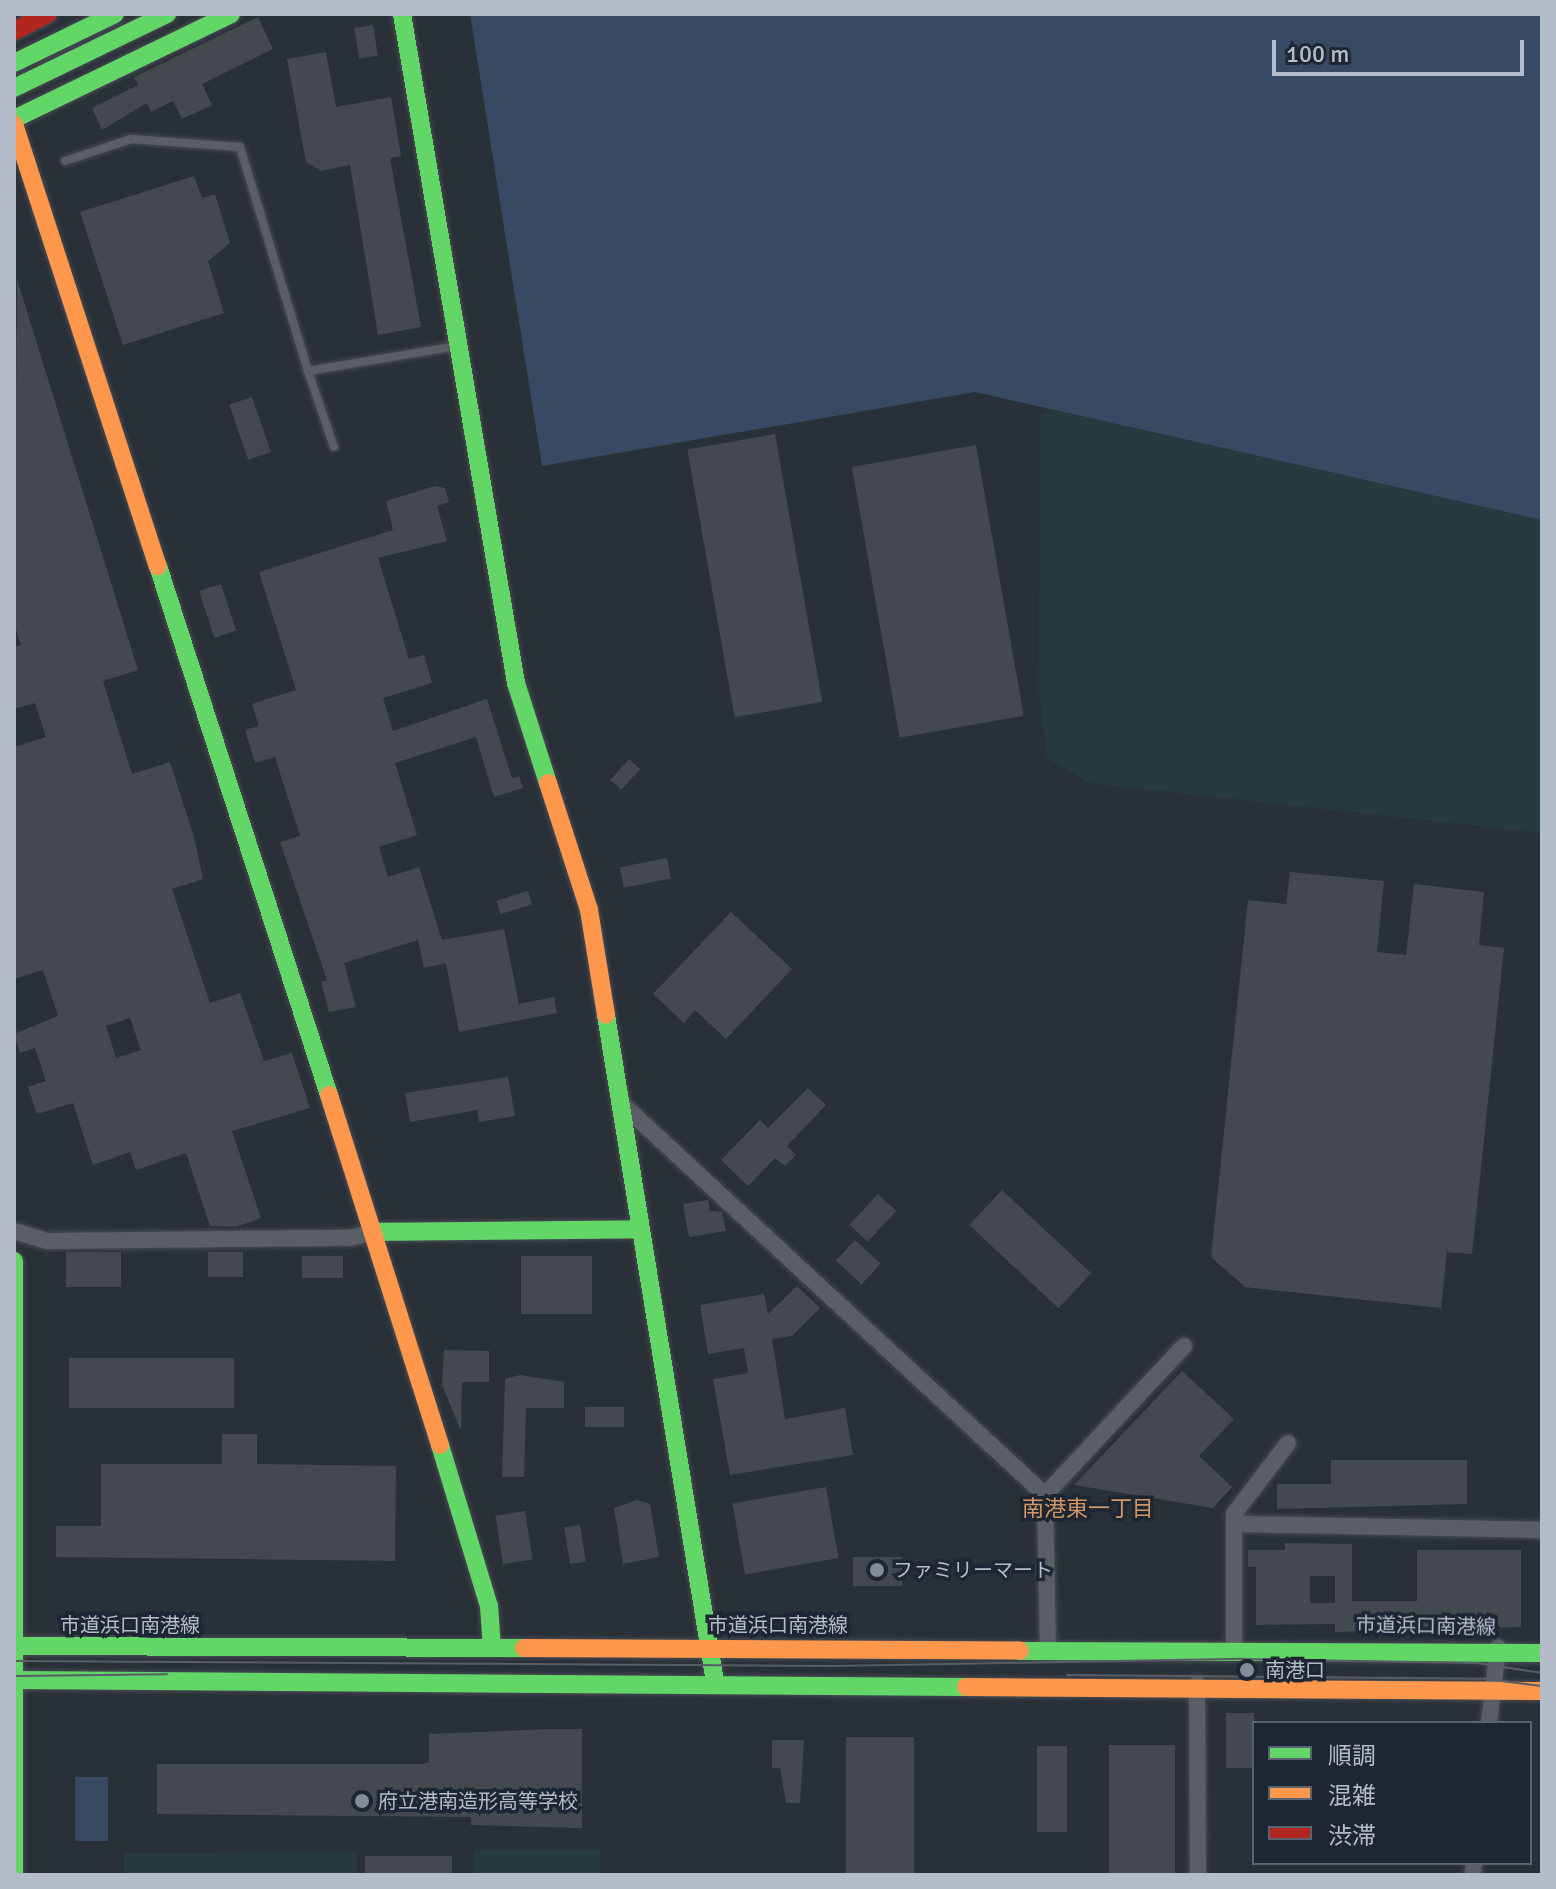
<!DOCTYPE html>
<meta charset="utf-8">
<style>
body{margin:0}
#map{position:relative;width:1556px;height:1889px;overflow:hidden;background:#2a3038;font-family:Signika,"Noto Sans JP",sans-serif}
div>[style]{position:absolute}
.green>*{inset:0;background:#273a3e;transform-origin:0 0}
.water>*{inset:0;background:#384963;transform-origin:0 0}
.building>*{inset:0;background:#444950;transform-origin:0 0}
.roads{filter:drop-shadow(0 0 2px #484c53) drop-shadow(0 0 2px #484c53)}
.lane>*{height:8px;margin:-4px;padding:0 4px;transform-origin:4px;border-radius:4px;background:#5a5e66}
.street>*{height:16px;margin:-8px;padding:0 8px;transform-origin:8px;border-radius:8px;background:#5a5e66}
.fast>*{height:18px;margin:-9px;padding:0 9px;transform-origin:9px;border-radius:9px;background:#63d668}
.slow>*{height:18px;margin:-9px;padding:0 9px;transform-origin:9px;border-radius:9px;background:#ff974d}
.jam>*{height:18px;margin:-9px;padding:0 9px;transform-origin:9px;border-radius:9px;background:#b3261e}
.tram>*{height:2px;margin:-1px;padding:0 1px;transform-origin:1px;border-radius:1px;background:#595d64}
.dots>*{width:22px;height:22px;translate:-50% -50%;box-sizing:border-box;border:4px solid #1d2633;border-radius:50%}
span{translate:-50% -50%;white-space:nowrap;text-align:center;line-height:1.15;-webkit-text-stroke:7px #1d2633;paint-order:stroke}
.poi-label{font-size:20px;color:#b4bcc9}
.left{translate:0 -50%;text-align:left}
.street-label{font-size:20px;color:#b4bcc9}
.neighbourhood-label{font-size:22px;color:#d59563}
.frame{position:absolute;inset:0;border:16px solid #b4bcc9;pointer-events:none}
.legend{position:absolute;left:1252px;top:1721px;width:280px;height:144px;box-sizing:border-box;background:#1d2633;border:2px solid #59626f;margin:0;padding:10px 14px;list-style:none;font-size:24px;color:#b4bcc9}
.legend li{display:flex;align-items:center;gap:16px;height:40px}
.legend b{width:40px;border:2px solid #59626f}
.scale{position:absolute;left:1272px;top:40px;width:252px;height:36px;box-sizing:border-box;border:4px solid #b4bcc9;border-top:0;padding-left:10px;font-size:24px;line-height:28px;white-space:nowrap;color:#b4bcc9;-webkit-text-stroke:6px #1d2633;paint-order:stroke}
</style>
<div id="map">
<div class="green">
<div style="clip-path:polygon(1054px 410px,1542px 520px,1542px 833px,1090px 783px,1047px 758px,1039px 693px,1040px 416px)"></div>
<div style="left:474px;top:1850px;width:126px;height:25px"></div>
<div style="clip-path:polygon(357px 1852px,357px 1875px,56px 1875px,124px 1873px,124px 1853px)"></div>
</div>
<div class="water">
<div style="clip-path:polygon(470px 14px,1542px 14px,1542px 520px,975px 392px,542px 466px)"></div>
<div style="left:75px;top:1777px;width:33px;height:64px"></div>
</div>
<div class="building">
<div style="clip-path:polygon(258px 17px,273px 49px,202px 84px,212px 105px,182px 119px,173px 101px,151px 112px,147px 103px,102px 130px,92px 108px,138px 85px,134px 77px)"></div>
<div style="left:373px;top:25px;width:31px;height:19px;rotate:81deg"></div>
<div style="clip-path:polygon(326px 52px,336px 107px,391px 97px,401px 156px,390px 158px,421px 327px,378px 335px,350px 165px,321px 171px,306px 162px,287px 59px)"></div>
<div style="clip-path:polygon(194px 176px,202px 198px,215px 194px,230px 243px,208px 261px,224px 313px,123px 345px,80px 212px)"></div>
<div style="clip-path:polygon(evenodd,17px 279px,138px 670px,103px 681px,132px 774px,170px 762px,194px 837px,203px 879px,172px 889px,210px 1003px,240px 993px,264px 1061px,292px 1053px,310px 1108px,232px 1131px,261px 1218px,236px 1227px,210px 1226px,186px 1153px,136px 1170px,130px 1152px,93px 1165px,73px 1103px,37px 1114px,28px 1087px,46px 1081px,35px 1048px,20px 1053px,14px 1034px,58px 1016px,43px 970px,14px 979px,14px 747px,46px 737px,35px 703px,14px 709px,14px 647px,21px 645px,14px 623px,17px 279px,130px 1018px,141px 1050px,116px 1058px,106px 1026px,130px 1018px)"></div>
<div style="left:252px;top:397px;width:58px;height:24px;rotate:71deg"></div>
<div style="left:775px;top:434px;width:272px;height:89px;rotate:80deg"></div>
<div style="left:976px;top:445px;width:275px;height:126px;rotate:80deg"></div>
<div style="clip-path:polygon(435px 486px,445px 488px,449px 502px,437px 506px,447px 541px,378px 558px,409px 659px,424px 655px,432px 683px,383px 698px,393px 731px,487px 699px,512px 778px,519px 776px,523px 788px,494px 797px,476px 737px,395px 763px,417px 835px,379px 847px,388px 877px,419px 867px,442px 940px,504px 929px,519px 1004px,554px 997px,557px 1013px,459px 1032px,446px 963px,424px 968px,418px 940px,344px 963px,356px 1007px,329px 1012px,321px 982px,327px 980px,280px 842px,300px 836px,275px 757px,255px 763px,245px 730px,259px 726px,252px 704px,296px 690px,259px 572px,393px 530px,386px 501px)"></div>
<div style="left:221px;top:584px;width:49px;height:23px;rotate:72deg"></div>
<div style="left:629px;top:759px;width:15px;height:28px;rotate:42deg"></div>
<div style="left:667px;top:858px;width:21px;height:48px;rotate:79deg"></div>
<div style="clip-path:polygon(1290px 872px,1384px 881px,1377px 952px,1406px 955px,1414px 884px,1484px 892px,1479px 945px,1504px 948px,1472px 1254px,1447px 1252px,1441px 1308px,1245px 1287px,1211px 1257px,1248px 900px,1286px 904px)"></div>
<div style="left:528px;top:891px;width:14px;height:33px;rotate:73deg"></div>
<div style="clip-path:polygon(731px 912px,792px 969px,726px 1039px,695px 1010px,684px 1023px,653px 994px)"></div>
<div style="clip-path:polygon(508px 1077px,515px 1116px,479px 1122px,477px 1110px,410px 1122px,405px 1093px)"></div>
<div style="clip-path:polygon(808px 1088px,826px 1105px,787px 1146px,796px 1155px,785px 1166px,775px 1158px,748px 1186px,721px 1160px,760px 1120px,768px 1128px)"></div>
<div style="left:1002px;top:1190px;width:122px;height:48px;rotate:43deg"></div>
<div style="left:878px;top:1194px;width:25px;height:42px;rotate:43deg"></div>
<div style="clip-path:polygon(708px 1200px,710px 1211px,722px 1212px,726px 1231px,689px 1237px,683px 1204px)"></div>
<div style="left:855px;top:1240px;width:35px;height:28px;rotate:43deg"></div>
<div style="left:66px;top:1252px;width:55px;height:35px"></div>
<div style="left:243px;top:1252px;width:25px;height:35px;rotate:90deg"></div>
<div style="left:302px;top:1256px;width:41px;height:22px"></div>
<div style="left:521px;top:1256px;width:71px;height:58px"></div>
<div style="clip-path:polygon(797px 1286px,820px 1308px,792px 1336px,772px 1339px,785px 1419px,845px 1408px,853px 1455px,730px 1475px,713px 1379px,748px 1373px,744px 1348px,708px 1354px,700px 1305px,764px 1294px,768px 1314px)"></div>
<div style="clip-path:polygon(444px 1350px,489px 1351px,489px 1382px,462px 1382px,461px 1431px,442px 1385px)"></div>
<div style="left:69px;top:1358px;width:165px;height:50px"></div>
<div style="clip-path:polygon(1182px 1371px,1234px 1419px,1199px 1456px,1232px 1487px,1213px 1508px,1074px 1485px)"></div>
<div style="clip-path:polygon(520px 1375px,564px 1382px,564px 1408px,526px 1408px,524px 1477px,502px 1477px,505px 1379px)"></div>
<div style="left:585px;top:1407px;width:39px;height:20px"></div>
<div style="clip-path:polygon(222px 1434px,257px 1434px,257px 1464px,396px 1466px,395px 1561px,56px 1557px,56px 1526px,101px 1526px,101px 1464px,222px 1464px)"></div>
<div style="clip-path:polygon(1331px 1460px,1467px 1460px,1467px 1504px,1277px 1509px,1277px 1484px,1331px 1484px)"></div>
<div style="left:826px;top:1487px;width:72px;height:95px;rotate:80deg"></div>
<div style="clip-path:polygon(637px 1500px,650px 1504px,659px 1557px,623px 1564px,614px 1508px)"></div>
<div style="left:525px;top:1511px;width:49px;height:30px;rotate:81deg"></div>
<div style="left:580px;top:1525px;width:37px;height:16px;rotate:81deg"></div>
<div style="clip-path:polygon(evenodd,1285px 1543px,1352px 1544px,1352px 1601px,1417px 1601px,1417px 1550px,1521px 1550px,1521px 1627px,1335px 1632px,1335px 1624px,1256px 1625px,1256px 1567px,1248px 1567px,1248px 1550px,1285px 1550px,1285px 1543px,1310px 1576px,1335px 1576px,1335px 1603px,1310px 1603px,1310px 1576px)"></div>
<div style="left:853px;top:1557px;width:49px;height:29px"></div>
<div style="left:1226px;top:1713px;width:28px;height:55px"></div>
<div style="clip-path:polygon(549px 1729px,582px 1729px,582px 1828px,471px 1825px,471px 1817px,157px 1814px,157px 1764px,422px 1764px,429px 1762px,429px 1734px)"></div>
<div style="left:846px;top:1737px;width:68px;height:138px"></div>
<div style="clip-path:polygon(772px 1740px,804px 1740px,800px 1803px,786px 1803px,780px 1768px,772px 1768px)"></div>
<div style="left:1109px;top:1745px;width:66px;height:130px"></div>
<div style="left:1037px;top:1746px;width:30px;height:86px"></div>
<div style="left:365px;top:1856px;width:87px;height:19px"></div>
</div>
<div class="roads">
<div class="lane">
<div style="left:65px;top:161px;width:70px;rotate:-18.4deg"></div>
<div style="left:131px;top:139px;width:109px;rotate:4.2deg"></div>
<div style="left:240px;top:147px;width:234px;rotate:73.1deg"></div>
<div style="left:308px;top:371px;width:152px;rotate:-9.5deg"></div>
<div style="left:308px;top:371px;width:80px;rotate:71.1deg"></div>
</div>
<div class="street">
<div style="left:621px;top:1103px;width:577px;rotate:42.75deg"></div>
<div style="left:1045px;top:1495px;width:152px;rotate:88.9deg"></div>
<div style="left:14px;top:1231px;width:34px;rotate:17deg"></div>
<div style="left:47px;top:1241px;width:302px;rotate:-0.6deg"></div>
<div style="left:349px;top:1238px;width:26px;rotate:-13deg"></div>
<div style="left:1045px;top:1495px;width:204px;rotate:-47deg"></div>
<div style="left:1234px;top:1524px;width:308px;rotate:1.1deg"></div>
<div style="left:1234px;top:1646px;width:132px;rotate:-90deg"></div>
<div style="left:1234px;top:1514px;width:89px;rotate:-52.7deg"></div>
<div style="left:1197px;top:1684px;width:191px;rotate:89.7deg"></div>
<div style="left:1489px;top:1723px;width:76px;rotate:-83.2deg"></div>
<div style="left:1473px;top:1875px;width:12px;rotate:-85deg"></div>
</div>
<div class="fast">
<div style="left:402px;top:14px;width:679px;rotate:80.33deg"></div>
<div style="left:516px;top:683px;width:105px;rotate:72.3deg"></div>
<div style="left:14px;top:63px;width:112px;rotate:-25.9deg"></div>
<div style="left:14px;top:88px;width:170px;rotate:-25.8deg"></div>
<div style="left:14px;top:119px;width:241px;rotate:-25.8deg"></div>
<div style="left:158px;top:566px;width:556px;rotate:72.09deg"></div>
<div style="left:606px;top:1015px;width:676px;rotate:80.72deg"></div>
<div style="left:374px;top:1232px;width:265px;rotate:-0.6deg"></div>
<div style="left:14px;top:1261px;width:614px;rotate:90deg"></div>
<div style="left:440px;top:1445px;width:168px;rotate:73.1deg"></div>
<div style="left:489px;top:1606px;width:42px;rotate:85.9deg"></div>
<div style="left:14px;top:1646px;width:510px;rotate:0.22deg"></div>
<div style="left:1020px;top:1651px;width:522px;rotate:0.22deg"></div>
<div style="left:14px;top:1680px;width:952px;rotate:0.42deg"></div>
</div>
<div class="slow">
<div style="left:14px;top:124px;width:465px;rotate:72deg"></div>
<div style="left:548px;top:783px;width:133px;rotate:72.1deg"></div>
<div style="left:589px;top:910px;width:106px;rotate:80.8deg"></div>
<div style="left:329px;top:1095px;width:367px;rotate:72.4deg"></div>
<div style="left:524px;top:1648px;width:496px;rotate:0.3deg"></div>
<div style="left:966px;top:1687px;width:576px;rotate:0.4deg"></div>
</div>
<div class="jam">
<div style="left:14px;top:31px;width:38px;rotate:-27deg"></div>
</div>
</div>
<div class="tram">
<div style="left:14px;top:1661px;width:819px;rotate:0.35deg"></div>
<div style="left:833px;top:1666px;width:409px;rotate:-1deg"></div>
<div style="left:1242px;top:1659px;width:235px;rotate:1deg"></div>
<div style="left:1477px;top:1663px;width:66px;rotate:8.7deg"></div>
<div style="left:1067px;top:1675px;width:418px;rotate:0.5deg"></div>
<div style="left:1485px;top:1679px;width:57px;rotate:7deg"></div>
<div style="left:14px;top:1676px;width:153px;rotate:-0.7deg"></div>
</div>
<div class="dots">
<div style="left:877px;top:1570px;background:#848b96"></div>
<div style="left:1247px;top:1670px;background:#848b96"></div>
<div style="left:362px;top:1801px;background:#848b96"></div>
</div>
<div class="poi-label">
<span class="left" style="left:893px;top:1570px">ファミリーマート</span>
<span class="left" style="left:1265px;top:1670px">南港口</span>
<span class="left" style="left:378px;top:1801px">府立港南造形高等学校</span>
</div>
<div class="street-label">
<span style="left:130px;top:1625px">市道浜口南港線</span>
<span style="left:778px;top:1625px">市道浜口南港線</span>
<span style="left:1426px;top:1626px;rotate:1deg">市道浜口南港線</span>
</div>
<div class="neighbourhood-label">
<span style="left:1088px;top:1509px">南港東一丁目</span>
</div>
<div class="frame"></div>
<ul class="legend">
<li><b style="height:10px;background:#63d668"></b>順調</li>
<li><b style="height:10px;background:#ff974d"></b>混雑</li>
<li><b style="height:10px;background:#b3261e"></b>渋滞</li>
</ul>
<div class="scale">100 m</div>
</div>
